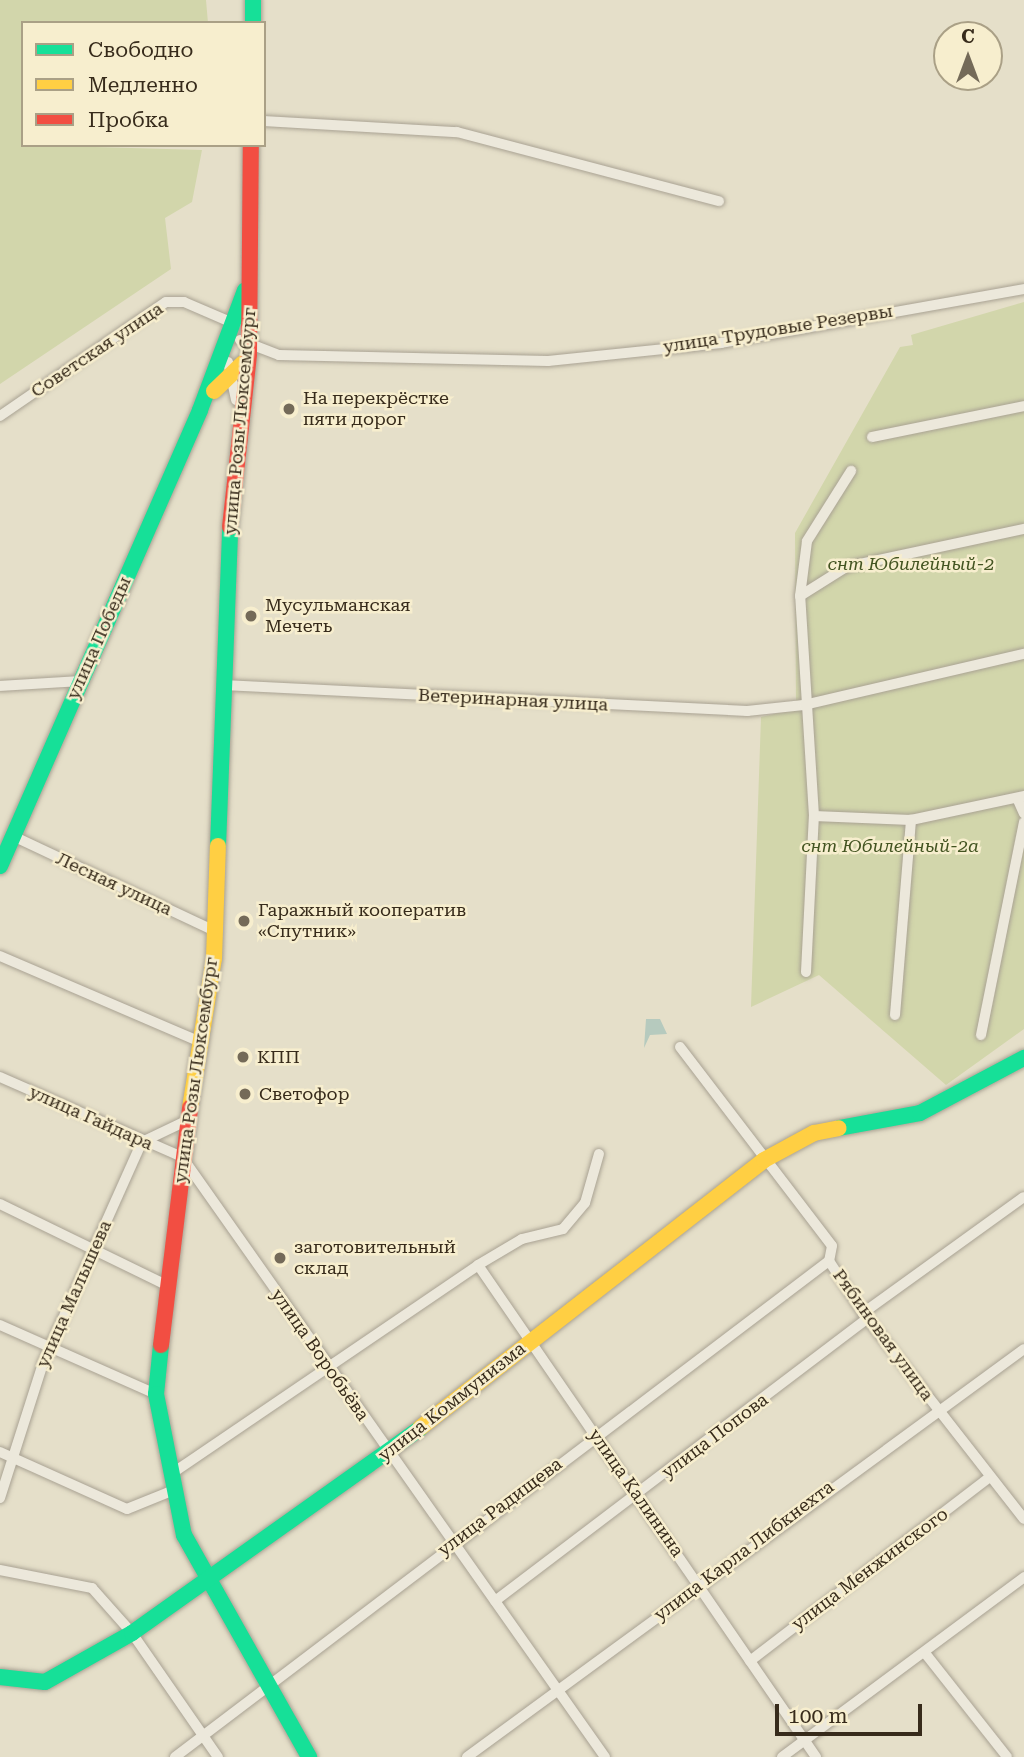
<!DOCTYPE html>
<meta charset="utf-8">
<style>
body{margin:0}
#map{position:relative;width:1024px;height:1757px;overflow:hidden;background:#e5dfc9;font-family:"Roboto Serif",serif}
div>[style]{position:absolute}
.green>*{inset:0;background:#d2d6ab}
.water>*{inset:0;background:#b6cabe}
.roads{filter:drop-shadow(0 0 2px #a9a293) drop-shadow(0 0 2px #a9a293)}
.street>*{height:10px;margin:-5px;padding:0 5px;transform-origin:5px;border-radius:5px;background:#ece8db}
.fast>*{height:16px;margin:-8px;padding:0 8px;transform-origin:8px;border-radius:8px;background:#16e098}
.slow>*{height:16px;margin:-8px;padding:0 8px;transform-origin:8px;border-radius:8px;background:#ffcf43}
.jam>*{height:16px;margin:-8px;padding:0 8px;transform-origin:8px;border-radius:8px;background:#f24e42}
.dots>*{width:19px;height:19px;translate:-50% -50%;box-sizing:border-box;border:4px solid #f7eece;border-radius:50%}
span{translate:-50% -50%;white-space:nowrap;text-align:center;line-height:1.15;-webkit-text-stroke:5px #f7eece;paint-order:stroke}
.street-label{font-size:18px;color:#372b1b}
.poi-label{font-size:18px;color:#372b1b}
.left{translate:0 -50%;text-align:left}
.park-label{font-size:18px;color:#435421;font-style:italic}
.legend{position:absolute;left:21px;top:21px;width:245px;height:126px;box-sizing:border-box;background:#f7eece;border:2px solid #aaa086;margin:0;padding:9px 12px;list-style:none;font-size:21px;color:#372b1b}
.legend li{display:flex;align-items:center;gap:14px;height:35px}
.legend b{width:35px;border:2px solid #aaa086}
.north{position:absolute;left:933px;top:21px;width:70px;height:70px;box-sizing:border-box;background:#f7eece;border:2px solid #aaa086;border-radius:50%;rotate:0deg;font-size:19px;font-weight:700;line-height:28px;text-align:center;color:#372b1b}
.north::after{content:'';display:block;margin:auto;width:24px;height:32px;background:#746a58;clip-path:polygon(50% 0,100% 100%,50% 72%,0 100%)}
.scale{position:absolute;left:775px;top:1704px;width:147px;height:32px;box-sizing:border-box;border:4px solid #372b1b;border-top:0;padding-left:9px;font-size:21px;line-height:24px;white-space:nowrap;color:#372b1b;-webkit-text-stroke:5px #f7eece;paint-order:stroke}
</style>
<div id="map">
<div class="green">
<div style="clip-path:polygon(0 0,206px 0,208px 23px,23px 23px,23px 145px,202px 150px,192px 202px,165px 218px,171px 269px,0 384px)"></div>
<div style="clip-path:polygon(1024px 302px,1024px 1029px,946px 1085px,819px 975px,751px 1007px,761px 717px,796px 709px,795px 533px,900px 347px,913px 345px,911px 335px)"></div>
</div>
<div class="water">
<div style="clip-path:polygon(646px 1019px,660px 1019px,667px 1034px,650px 1035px,644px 1048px)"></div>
</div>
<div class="roads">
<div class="street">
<div style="left:264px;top:121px;width:193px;rotate:3.3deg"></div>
<div style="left:457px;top:132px;width:271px;rotate:14.8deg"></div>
<div style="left:240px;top:340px;width:42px;rotate:21deg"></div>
<div style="left:279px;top:355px;width:269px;rotate:1.3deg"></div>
<div style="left:548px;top:361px;width:174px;rotate:-5.9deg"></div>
<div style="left:721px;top:343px;width:308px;rotate:-10.1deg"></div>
<div style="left:228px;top:362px;width:39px;rotate:78deg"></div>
<div style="left:0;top:416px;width:201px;rotate:-34.5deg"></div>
<div style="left:166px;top:302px;width:18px"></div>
<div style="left:184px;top:302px;width:56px;rotate:23.3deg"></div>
<div style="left:872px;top:437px;width:155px;rotate:-11.5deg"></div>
<div style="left:800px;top:596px;width:54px;rotate:-32.2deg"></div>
<div style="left:846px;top:567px;width:182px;rotate:-12.1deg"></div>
<div style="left:223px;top:685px;width:525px;rotate:2.84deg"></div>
<div style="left:747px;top:711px;width:57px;rotate:-6deg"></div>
<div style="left:804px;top:705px;width:226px;rotate:-13.1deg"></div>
<div style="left:0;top:686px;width:80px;rotate:-3.6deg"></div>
<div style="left:1017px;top:798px;width:17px;rotate:66deg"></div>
<div style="left:814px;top:816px;width:97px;rotate:2.4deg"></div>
<div style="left:911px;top:820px;width:116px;rotate:-12deg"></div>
<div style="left:13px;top:836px;width:223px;rotate:25.2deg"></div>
<div style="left:0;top:956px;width:221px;rotate:23.2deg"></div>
<div style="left:806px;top:972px;width:156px;rotate:-87.1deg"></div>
<div style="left:814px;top:816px;width:220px;rotate:-93.6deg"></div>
<div style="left:800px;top:596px;width:55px;rotate:-82.7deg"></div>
<div style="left:807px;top:541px;width:83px;rotate:-57.8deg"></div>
<div style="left:895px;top:1015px;width:196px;rotate:-85.3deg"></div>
<div style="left:981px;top:1035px;width:217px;rotate:-78.6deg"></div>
<div style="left:680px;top:1047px;width:250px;rotate:52.6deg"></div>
<div style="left:832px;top:1246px;width:15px;rotate:101deg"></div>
<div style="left:829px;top:1261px;width:62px;rotate:56.8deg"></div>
<div style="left:863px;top:1313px;width:261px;rotate:52deg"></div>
<div style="left:0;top:1077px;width:199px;rotate:23.7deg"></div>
<div style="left:182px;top:1157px;width:734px;rotate:54.82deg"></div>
<div style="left:0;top:1204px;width:185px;rotate:26deg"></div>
<div style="left:478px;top:1265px;width:597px;rotate:55.51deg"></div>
<div style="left:863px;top:1313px;width:198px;rotate:-35.8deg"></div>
<div style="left:0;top:1325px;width:171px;rotate:23.9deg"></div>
<div style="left:0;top:1452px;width:139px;rotate:24.2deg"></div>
<div style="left:127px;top:1509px;width:51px;rotate:-22deg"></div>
<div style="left:171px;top:1474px;width:371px;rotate:-34.2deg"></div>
<div style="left:478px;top:1265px;width:51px;rotate:-30.6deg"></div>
<div style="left:522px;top:1239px;width:42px;rotate:-13.7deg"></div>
<div style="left:563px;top:1229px;width:34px;rotate:-50deg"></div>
<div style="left:585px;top:1203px;width:51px;rotate:-74.1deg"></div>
<div style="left:0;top:1498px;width:142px;rotate:-72.3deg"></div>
<div style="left:43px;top:1363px;width:242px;rotate:-65.9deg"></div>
<div style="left:142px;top:1142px;width:51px;rotate:-25.6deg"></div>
<div style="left:0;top:1570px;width:94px;rotate:11.1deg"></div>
<div style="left:92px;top:1588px;width:60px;rotate:48.4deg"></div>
<div style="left:132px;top:1633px;width:151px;rotate:55.3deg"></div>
<div style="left:495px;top:1601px;width:467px;rotate:-37.2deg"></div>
<div style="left:925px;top:1653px;width:132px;rotate:51.7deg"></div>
<div style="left:750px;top:1661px;width:302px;rotate:-37.5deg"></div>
<div style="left:175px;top:1757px;width:821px;rotate:-37.18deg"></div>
<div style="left:467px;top:1757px;width:690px;rotate:-36.22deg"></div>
<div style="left:782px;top:1757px;width:302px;rotate:-36.6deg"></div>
</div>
<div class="fast">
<div style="left:253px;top:0;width:23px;rotate:90deg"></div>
<div style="left:218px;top:846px;width:319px;rotate:-87.8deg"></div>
<div style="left:0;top:866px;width:498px;rotate:-66.3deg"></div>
<div style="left:200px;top:410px;width:128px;rotate:-69.4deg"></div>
<div style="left:839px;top:1128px;width:82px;rotate:-10.5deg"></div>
<div style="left:920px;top:1113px;width:118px;rotate:-27.9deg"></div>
<div style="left:161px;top:1345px;width:49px;rotate:95.8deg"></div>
<div style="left:156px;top:1394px;width:144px;rotate:78.8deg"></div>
<div style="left:184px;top:1535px;width:255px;rotate:60.6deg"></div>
<div style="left:0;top:1677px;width:45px;rotate:6.3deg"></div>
<div style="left:45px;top:1682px;width:100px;rotate:-29.4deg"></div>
<div style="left:132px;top:1633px;width:354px;rotate:-35.4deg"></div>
</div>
<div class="slow">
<div style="left:214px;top:391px;width:40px;rotate:-44deg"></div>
<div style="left:190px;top:1108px;width:152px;rotate:-80.9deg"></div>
<div style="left:214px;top:958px;width:112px;rotate:-88deg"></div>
<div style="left:420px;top:1428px;width:436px;rotate:-37.9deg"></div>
<div style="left:764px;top:1160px;width:57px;rotate:-28.4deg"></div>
<div style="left:814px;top:1133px;width:25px;rotate:-11deg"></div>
</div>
<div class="jam">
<div style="left:230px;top:527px;width:174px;rotate:-83.7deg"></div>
<div style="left:249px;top:354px;width:209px;rotate:-89.5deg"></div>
<div style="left:161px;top:1345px;width:239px;rotate:-83deg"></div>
</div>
</div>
<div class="dots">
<div style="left:289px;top:409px;background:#746a58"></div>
<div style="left:251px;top:616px;background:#746a58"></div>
<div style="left:244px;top:921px;background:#746a58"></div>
<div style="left:243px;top:1057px;background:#746a58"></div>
<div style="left:245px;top:1094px;background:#746a58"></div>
<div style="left:280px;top:1258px;background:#746a58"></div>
</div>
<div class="street-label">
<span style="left:778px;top:329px;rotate:-9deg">улица Трудовые Резервы</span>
<span style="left:97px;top:350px;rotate:-34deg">Советская улица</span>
<span style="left:240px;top:421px;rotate:-85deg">улица Розы Люксембург</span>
<span style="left:99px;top:638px;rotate:-66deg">улица Победы</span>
<span style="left:513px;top:700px;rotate:3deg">Ветеринарная улица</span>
<span style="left:114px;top:884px;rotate:25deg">Лесная улица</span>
<span style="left:196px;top:1070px;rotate:-82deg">улица Розы Люксембург</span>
<span style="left:91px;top:1118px;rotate:24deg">улица Гайдара</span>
<span style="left:74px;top:1294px;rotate:-66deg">улица Малышева</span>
<span style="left:883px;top:1335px;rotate:54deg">Рябиновая улица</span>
<span style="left:320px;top:1355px;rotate:55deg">улица Воробьёва</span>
<span style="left:452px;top:1402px;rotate:-38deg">улица Коммунизма</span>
<span style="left:715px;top:1436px;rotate:-37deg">улица Попова</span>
<span style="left:636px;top:1493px;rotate:55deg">улица Калинина</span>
<span style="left:500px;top:1507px;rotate:-37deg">улица Радищева</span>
<span style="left:744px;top:1551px;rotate:-37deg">улица Карла Либкнехта</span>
<span style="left:870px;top:1569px;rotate:-37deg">улица Менжинского</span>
</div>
<div class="poi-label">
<span class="left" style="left:303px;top:409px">На перекрёстке<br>пяти дорог</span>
<span class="left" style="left:265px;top:616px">Мусульманская<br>Мечеть</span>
<span class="left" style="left:258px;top:921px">Гаражный кооператив<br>«Спутник»</span>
<span class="left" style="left:257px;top:1057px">КПП</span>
<span class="left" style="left:259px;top:1094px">Светофор</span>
<span class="left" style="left:294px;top:1258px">заготовительный<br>склад</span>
</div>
<div class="park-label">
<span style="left:911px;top:564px">снт Юбилейный-2</span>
<span style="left:890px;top:846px">снт Юбилейный-2а</span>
</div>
<ul class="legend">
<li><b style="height:9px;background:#16e098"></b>Свободно</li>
<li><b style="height:9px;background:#ffcf43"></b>Медленно</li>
<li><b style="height:9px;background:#f24e42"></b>Пробка</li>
</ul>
<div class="north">С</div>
<div class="scale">100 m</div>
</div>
